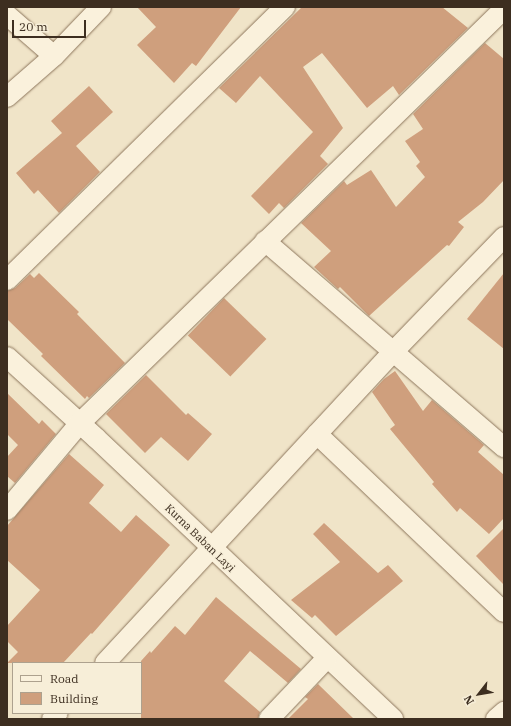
<!DOCTYPE html>
<style>
body{margin:0}
#map{position:relative;width:511px;height:726px;overflow:hidden;background:#f0e4c8;font-family:"IBM Plex Serif",serif}
div>[style]{position:absolute}
.building>*{inset:0;background:#cf9f7d;transform-origin:0 0}
.roads{filter:drop-shadow(0 0 1px #8d765c) drop-shadow(0 0 1px #8d765c)}
.street>*{height:20px;margin:-10px;padding:0 10px;transform-origin:10px;border-radius:10px;background:#faf1dc}
span{translate:-50% -50%;white-space:nowrap;text-align:center;line-height:1.15;-webkit-text-stroke:3px #f7eed8;paint-order:stroke}
.street-label{font-size:11px;color:#3d2e20}
.frame{position:absolute;inset:0;border:8px solid #3d2e20;pointer-events:none}
.legend{position:absolute;left:12px;top:662px;width:130px;height:52px;box-sizing:border-box;background:#f7eed8;border:1px solid #ada18e;margin:0;padding:5px 7px;list-style:none;font-size:12px;color:#3d2e20}
.legend li{display:flex;align-items:center;gap:8px;height:20px}
.legend b{width:20px;border:1px solid #ada18e}
.north{position:absolute;left:459px;top:674px;width:40px;height:40px;-webkit-text-stroke:3px #f7eed8;paint-order:stroke;rotate:239deg;font-size:11px;font-weight:700;line-height:16px;text-align:center;color:#3d2e20}
.north::after{content:'';display:block;margin:auto;width:14px;height:18px;background:#3d2e20;clip-path:polygon(50% 0,100% 100%,50% 72%,0 100%)}
.scale{position:absolute;left:12px;top:20px;width:74px;height:18px;box-sizing:border-box;border:2px solid #3d2e20;border-top:0;padding-left:5px;font-size:12px;line-height:14px;white-space:nowrap;color:#3d2e20;-webkit-text-stroke:3px #f7eed8;paint-order:stroke}
</style>
<div id="map">
<div class="building">
<div style="clip-path:polygon(137px 7px,241px 7px,196px 66px,192px 63px,174px 83px,137px 45px,156px 27px)"></div>
<div style="clip-path:polygon(302px 7px,442px 7px,468px 28px,399px 95px,393px 86px,367px 108px,322px 53px,303px 67px,343px 128px,320px 156px,328px 164px,284px 208px,279px 203px,269px 214px,251px 196px,313px 132px,260px 76px,236px 103px,219px 88px)"></div>
<div style="clip-path:polygon(485px 43px,504px 59px,504px 180px,483px 202px,458px 222px,464px 227px,449px 246px,447px 245px,369px 316px,340px 287px,338px 289px,314px 267px,331px 251px,301px 223px,344px 181px,347px 185px,371px 170px,396px 207px,425px 177px,416px 166px,420px 162px,405px 141px,423px 129px,413px 114px)"></div>
<div style="clip-path:polygon(89px 86px,113px 112px,76px 146px,100px 172px,59px 213px,38px 190px,34px 194px,16px 173px,62px 133px,51px 121px)"></div>
<div style="clip-path:polygon(39px 273px,79px 312px,77px 314px,125px 363px,89px 398px,87px 396px,85px 399px,41px 356px,43px 354px,7px 319px,7px 291px,15px 288px,30px 274px,34px 278px)"></div>
<div style="clip-path:polygon(504px 273px,504px 349px,467px 319px)"></div>
<div style="left:224px;top:298px;width:59px;height:52px;rotate:44deg"></div>
<div style="clip-path:polygon(395px 371px,423px 411px,432px 400px,484px 445px,478px 452px,504px 475px,504px 518px,489px 534px,460px 508px,457px 512px,432px 484px,434px 482px,390px 429px,395px 425px,372px 392px,384px 379px)"></div>
<div style="clip-path:polygon(146px 375px,186px 415px,188px 413px,212px 434px,188px 461px,161px 437px,145px 453px,106px 414px)"></div>
<div style="clip-path:polygon(7px 393px,39px 424px,42px 420px,56px 434px,15px 483px,7px 476px,7px 457px,18px 445px,7px 434px)"></div>
<div style="clip-path:polygon(69px 454px,104px 485px,89px 503px,121px 532px,136px 515px,170px 545px,92px 634px,91px 633px,63px 663px,7px 663px,18px 652px,7px 641px,7px 626px,40px 590px,7px 560px,7px 526px)"></div>
<div style="clip-path:polygon(324px 523px,378px 573px,388px 565px,403px 581px,336px 636px,315px 615px,312px 618px,291px 600px,340px 562px,313px 534px)"></div>
<div style="clip-path:polygon(504px 528px,504px 585px,476px 556px)"></div>
<div style="clip-path:polygon(216px 597px,301px 669px,288px 683px,250px 651px,224px 681px,260px 712px,258px 719px,141px 719px,141px 661px,150px 651px,151px 653px,175px 626px,185px 635px)"></div>
<div style="clip-path:polygon(318px 684px,319px 685px,354px 719px,288px 719px,308px 699px,305px 697px)"></div>
</div>
<div class="roads">
<div class="street">
<div style="left:7px;top:15px;width:62px;rotate:41.1deg"></div>
<div style="left:7px;top:97px;width:62px;rotate:-41.1deg"></div>
<div style="left:54px;top:56px;width:68px;rotate:-46.2deg"></div>
<div style="left:265px;top:241px;width:316px;rotate:40.8deg"></div>
<div style="left:7px;top:280px;width:390px;rotate:-44.5deg"></div>
<div style="left:7px;top:357px;width:120px;rotate:42.3deg"></div>
<div style="left:96px;top:438px;width:409px;rotate:43.4deg"></div>
<div style="left:317px;top:434px;width:258px;rotate:43.6deg"></div>
<div style="left:7px;top:510px;width:114px;rotate:-50deg"></div>
<div style="left:80px;top:423px;width:593px;rotate:-44.32deg"></div>
<div style="left:105px;top:663px;width:424px;rotate:-47.2deg"></div>
<div style="left:393px;top:352px;width:160px;rotate:-46deg"></div>
<div style="left:52px;top:719px;width:8px;rotate:-45deg"></div>
<div style="left:269px;top:719px;width:84px;rotate:-46.4deg"></div>
<div style="left:496px;top:719px;width:11px;rotate:-41deg"></div>
</div>
</div>
<div class="street-label">
<span style="left:200px;top:538px;rotate:44deg">Kurna Baban Layi</span>
</div>
<div class="frame"></div>
<ul class="legend">
<li><b style="height:5px;background:#faf1dc"></b>Road</li>
<li><b style="height:11px;background:#cf9f7d"></b>Building</li>
</ul>
<div class="north">N</div>
<div class="scale">20 m</div>
</div>
